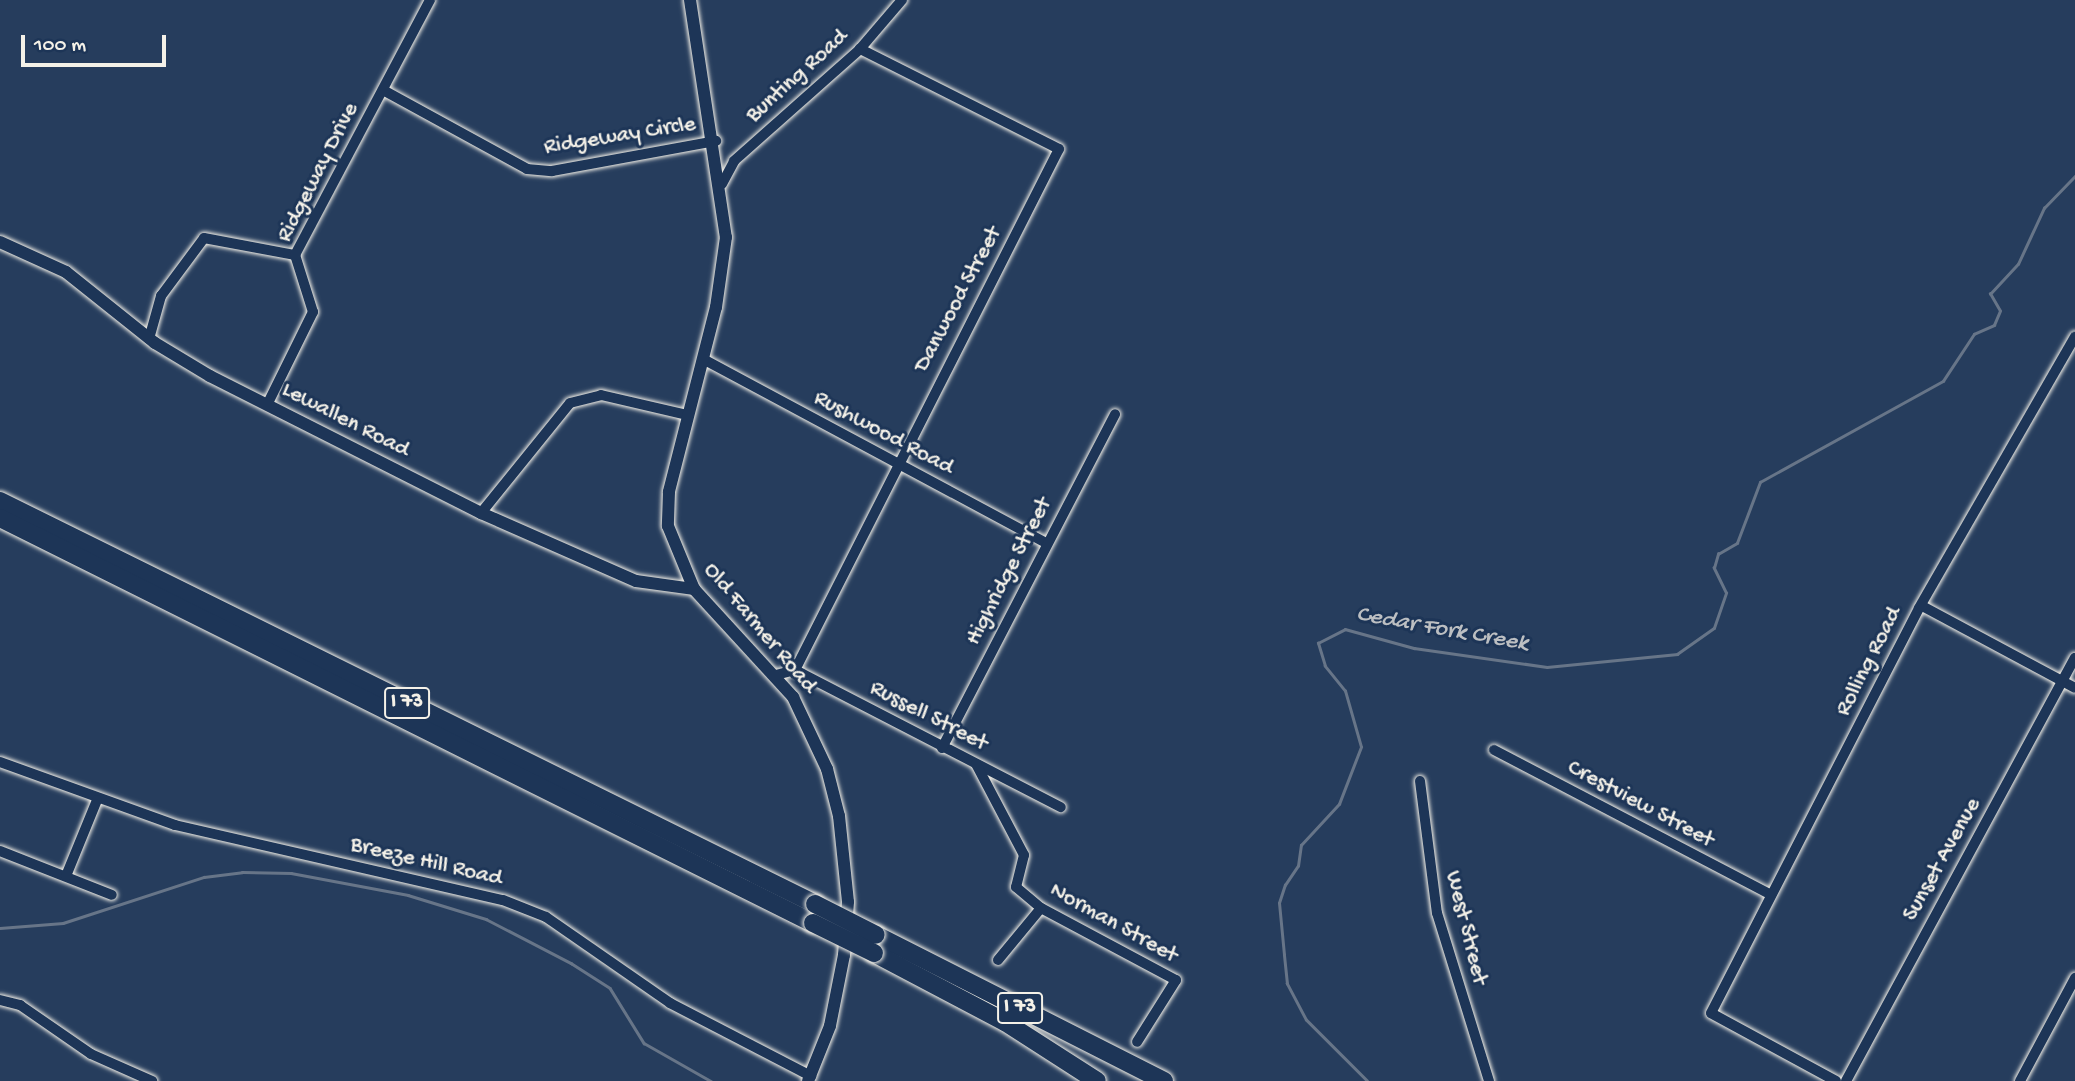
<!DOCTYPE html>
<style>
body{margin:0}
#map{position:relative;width:2075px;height:1081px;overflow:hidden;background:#263d5d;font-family:"Gochi Hand",sans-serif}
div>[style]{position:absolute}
.stream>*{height:2.5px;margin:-1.25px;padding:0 1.25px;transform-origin:1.25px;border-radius:1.25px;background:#677588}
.roads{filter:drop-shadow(0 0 2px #f4f1e8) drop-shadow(0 0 2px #f4f1e8)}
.minor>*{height:10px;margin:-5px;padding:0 5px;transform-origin:5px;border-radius:5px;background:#1d3557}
.tertiary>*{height:12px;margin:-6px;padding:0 6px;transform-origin:6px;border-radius:6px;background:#1d3557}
.motorway>*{height:18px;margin:-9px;padding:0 9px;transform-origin:9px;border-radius:9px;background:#1d3557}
.bridges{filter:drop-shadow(0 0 2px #f4f1e8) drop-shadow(0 0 2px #f4f1e8)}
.motorway-bridge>*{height:18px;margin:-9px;padding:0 9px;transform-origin:9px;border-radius:9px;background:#1d3557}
span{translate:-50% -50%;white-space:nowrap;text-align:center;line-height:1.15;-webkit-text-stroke:6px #1d3557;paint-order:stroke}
.shield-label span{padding:2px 5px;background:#1d3557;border:2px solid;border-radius:5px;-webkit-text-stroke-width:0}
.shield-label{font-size:21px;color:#f4f1e8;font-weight:700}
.street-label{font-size:23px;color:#f4f1e8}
.water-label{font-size:24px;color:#bcbfc2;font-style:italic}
.scale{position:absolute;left:21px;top:35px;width:145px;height:32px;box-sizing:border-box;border:4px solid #f4f1e8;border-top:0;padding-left:9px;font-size:21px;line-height:24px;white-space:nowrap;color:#f4f1e8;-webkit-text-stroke:5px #1d3557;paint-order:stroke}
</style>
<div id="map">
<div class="stream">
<div style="left:0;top:928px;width:63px;rotate:-4.5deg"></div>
<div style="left:63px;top:923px;width:148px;rotate:-18.1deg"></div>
<div style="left:204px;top:877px;width:38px;rotate:-7deg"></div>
<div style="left:242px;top:872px;width:49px;rotate:1.2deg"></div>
<div style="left:291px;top:873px;width:119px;rotate:10.6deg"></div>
<div style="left:408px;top:895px;width:82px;rotate:17.1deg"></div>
<div style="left:486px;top:919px;width:96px;rotate:27.4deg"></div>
<div style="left:571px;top:963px;width:46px;rotate:32.7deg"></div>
<div style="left:610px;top:988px;width:65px;rotate:58.3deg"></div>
<div style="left:644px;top:1043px;width:77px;rotate:29.6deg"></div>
<div style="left:1367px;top:1081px;width:86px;rotate:-135deg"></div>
<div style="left:1306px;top:1020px;width:41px;rotate:-117.8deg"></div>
<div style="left:1287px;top:984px;width:29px;rotate:-96deg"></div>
<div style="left:1284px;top:955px;width:52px;rotate:-95.5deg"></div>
<div style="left:1279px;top:903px;width:19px;rotate:-72deg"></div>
<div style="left:1285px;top:885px;width:23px;rotate:-56deg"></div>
<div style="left:1298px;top:866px;width:21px;rotate:-82deg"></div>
<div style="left:1301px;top:845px;width:56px;rotate:-47.2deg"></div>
<div style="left:1339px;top:804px;width:61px;rotate:-68.9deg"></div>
<div style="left:1361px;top:747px;width:58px;rotate:-105.9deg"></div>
<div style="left:1345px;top:691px;width:32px;rotate:-129deg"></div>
<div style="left:1325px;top:666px;width:24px;rotate:-107deg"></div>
<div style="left:1318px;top:643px;width:30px;rotate:-27deg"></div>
<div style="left:1345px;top:629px;width:72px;rotate:15.4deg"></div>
<div style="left:1414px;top:648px;width:134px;rotate:8.1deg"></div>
<div style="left:1547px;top:667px;width:131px;rotate:-5.7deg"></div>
<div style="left:1677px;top:654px;width:45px;rotate:-35.1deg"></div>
<div style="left:1714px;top:628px;width:37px;rotate:-71deg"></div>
<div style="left:1726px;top:593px;width:28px;rotate:-116deg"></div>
<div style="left:1714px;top:568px;width:15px;rotate:-74deg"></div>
<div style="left:1718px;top:554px;width:22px;rotate:-30deg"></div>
<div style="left:1737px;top:543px;width:65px;rotate:-69.3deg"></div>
<div style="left:1760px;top:482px;width:209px;rotate:-28.9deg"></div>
<div style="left:1943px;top:381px;width:56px;rotate:-56.6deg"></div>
<div style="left:1974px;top:334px;width:22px;rotate:-24deg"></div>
<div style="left:1994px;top:325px;width:15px;rotate:-67deg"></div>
<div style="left:2000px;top:311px;width:20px;rotate:-120deg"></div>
<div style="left:1990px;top:294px;width:41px;rotate:-47deg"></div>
<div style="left:2018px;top:264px;width:62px;rotate:-65.1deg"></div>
<div style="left:2044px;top:208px;width:45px;rotate:-45.9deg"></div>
</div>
<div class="roads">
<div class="minor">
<div style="left:383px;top:90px;width:164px;rotate:28.7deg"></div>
<div style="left:527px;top:169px;width:25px;rotate:5deg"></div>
<div style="left:552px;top:171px;width:167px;rotate:-10.4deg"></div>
<div style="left:722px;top:184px;width:26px;rotate:-62deg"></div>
<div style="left:734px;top:161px;width:169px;rotate:-41.6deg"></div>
<div style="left:860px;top:49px;width:65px;rotate:-49.4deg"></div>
<div style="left:149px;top:339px;width:45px;rotate:-74.4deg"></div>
<div style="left:161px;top:296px;width:72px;rotate:-53.4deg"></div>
<div style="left:204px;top:238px;width:93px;rotate:10.6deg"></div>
<div style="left:703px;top:359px;width:388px;rotate:28.2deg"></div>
<div style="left:267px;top:405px;width:104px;rotate:-63.7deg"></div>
<div style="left:313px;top:312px;width:60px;rotate:-107.5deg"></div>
<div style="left:295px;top:255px;width:289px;rotate:-62.1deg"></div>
<div style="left:481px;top:513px;width:141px;rotate:-51deg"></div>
<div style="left:570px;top:403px;width:32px;rotate:-14deg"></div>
<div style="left:601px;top:395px;width:88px;rotate:13.1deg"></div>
<div style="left:1924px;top:607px;width:171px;rotate:28.2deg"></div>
<div style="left:795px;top:670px;width:584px;rotate:-63.13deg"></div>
<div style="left:1059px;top:149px;width:223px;rotate:-153.3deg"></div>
<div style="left:776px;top:675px;width:20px;rotate:-15deg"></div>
<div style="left:795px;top:670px;width:299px;rotate:27.3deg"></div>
<div style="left:942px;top:748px;width:376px;rotate:-62.6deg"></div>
<div style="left:1494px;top:750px;width:310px;rotate:27.6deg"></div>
<div style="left:0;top:762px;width:186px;rotate:19.8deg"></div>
<div style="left:175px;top:825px;width:336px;rotate:12.9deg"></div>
<div style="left:503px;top:900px;width:46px;rotate:21.6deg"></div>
<div style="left:546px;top:917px;width:151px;rotate:34.7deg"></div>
<div style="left:670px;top:1003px;width:159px;rotate:27.4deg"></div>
<div style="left:976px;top:764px;width:103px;rotate:62.2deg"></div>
<div style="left:1024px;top:855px;width:33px;rotate:104deg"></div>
<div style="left:1016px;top:887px;width:33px;rotate:40deg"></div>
<div style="left:1041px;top:908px;width:153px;rotate:28.1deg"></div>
<div style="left:1176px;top:980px;width:73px;rotate:122.2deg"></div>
<div style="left:1420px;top:781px;width:133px;rotate:82.7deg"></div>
<div style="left:1437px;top:913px;width:176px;rotate:72.8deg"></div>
<div style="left:0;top:851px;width:120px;rotate:21.4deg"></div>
<div style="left:66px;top:876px;width:82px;rotate:-67.8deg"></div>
<div style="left:998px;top:960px;width:67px;rotate:-50.4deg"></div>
<div style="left:0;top:1000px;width:21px;rotate:14deg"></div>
<div style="left:20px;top:1005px;width:86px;rotate:34.6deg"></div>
<div style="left:91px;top:1054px;width:67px;rotate:23.9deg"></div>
<div style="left:1836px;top:1081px;width:142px;rotate:-151.5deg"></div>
<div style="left:1711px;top:1013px;width:455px;rotate:-62.8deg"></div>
<div style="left:1919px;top:608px;width:313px;rotate:-60.1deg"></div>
<div style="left:1846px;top:1081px;width:481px;rotate:-61.6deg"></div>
<div style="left:2020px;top:1081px;width:117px;rotate:-61.9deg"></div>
</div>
<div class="tertiary">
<div style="left:690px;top:0;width:240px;rotate:81.4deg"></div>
<div style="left:726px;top:237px;width:71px;rotate:98.1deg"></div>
<div style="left:716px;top:307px;width:191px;rotate:104.3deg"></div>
<div style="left:669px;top:492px;width:34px;rotate:92deg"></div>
<div style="left:668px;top:526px;width:68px;rotate:67.6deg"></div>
<div style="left:694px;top:589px;width:147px;rotate:47.5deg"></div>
<div style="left:793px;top:697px;width:80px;rotate:64.7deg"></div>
<div style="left:827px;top:769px;width:49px;rotate:75.7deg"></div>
<div style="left:839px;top:816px;width:86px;rotate:84deg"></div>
<div style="left:848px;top:902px;width:53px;rotate:94.3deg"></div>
<div style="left:844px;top:955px;width:72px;rotate:101.2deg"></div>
<div style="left:830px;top:1026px;width:59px;rotate:111.8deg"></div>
<div style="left:0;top:242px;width:72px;rotate:24.4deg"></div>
<div style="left:66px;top:272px;width:114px;rotate:38.6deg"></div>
<div style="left:155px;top:343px;width:64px;rotate:31deg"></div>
<div style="left:210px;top:376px;width:304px;rotate:26.8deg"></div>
<div style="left:481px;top:513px;width:169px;rotate:23.7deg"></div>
<div style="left:636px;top:581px;width:59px;rotate:7.9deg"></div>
</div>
<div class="motorway">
<div style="left:0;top:501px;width:909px;rotate:26.31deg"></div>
<div style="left:0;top:518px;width:908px;rotate:26.48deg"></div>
<div style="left:876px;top:935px;width:323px;rotate:26.9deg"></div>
<div style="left:874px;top:953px;width:148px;rotate:27.8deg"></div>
<div style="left:1005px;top:1022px;width:109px;rotate:32.7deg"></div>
</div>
</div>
<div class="bridges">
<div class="motorway-bridge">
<div style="left:815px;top:904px;width:68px;rotate:26.9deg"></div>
<div style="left:813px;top:923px;width:68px;rotate:26.2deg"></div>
</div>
</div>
<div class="shield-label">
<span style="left:407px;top:703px">I 73</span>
<span style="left:1020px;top:1008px">I 73</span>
</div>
<div class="street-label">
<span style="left:798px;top:77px;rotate:-42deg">Bunting Road</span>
<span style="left:620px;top:137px;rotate:-9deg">Ridgeway Circle</span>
<span style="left:319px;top:173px;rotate:-63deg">Ridgeway Drive</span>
<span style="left:959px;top:300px;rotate:-62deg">Danwood Street</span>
<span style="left:345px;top:421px;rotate:27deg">Lewallen Road</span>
<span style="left:883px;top:434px;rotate:28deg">Rushwood Road</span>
<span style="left:1010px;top:572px;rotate:-63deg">Highridge Street</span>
<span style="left:759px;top:629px;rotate:50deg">Old Farmer Road</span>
<span style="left:1870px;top:662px;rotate:-63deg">Rolling Road</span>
<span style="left:928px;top:717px;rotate:27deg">Russell Street</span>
<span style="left:1640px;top:805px;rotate:28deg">Crestview Street</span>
<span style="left:1943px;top:860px;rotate:-61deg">Sunset Avenue</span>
<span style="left:426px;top:863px;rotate:13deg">Breeze Hill Road</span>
<span style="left:1113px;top:924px;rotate:29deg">Norman Street</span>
<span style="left:1465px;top:928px;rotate:76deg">West Street</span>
</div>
<div class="water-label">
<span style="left:1442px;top:630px;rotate:10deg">Cedar Fork Creek</span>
</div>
<div class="scale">100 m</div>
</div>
